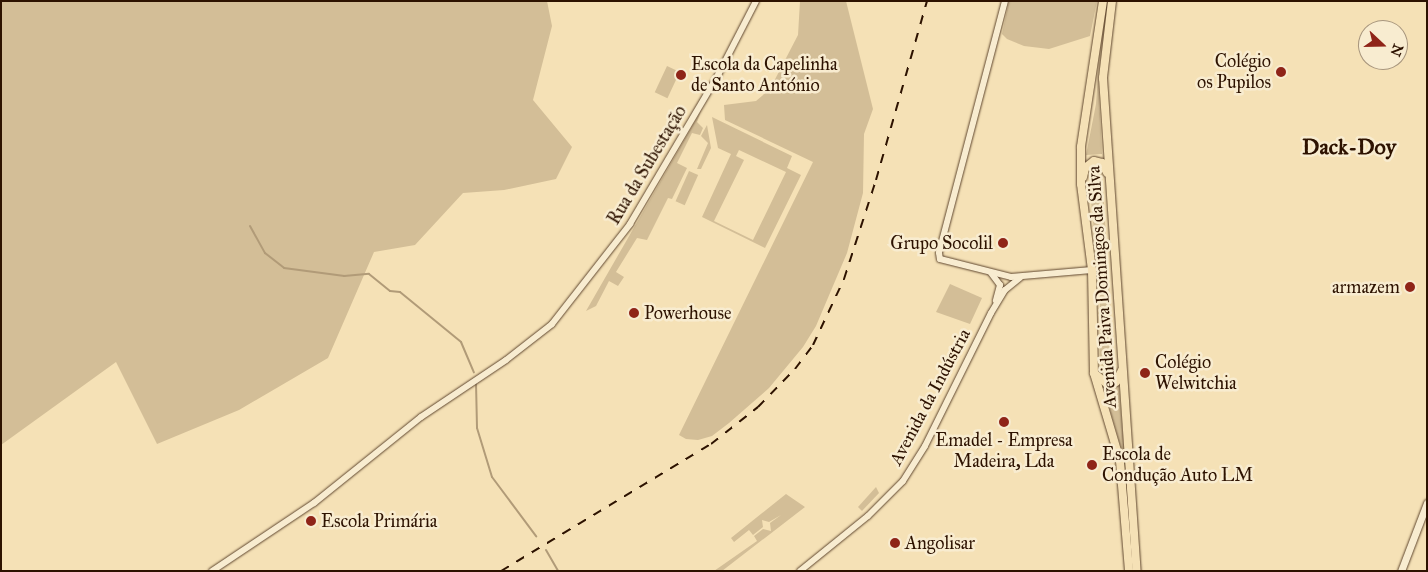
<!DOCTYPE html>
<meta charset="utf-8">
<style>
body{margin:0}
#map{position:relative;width:1428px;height:572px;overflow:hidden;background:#f5e1b6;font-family:"IM FELL Great Primer",serif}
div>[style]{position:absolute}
.green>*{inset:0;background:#d3be97;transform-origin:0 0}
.stream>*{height:2px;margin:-1px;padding:0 1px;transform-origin:1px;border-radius:1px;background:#b19b78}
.roads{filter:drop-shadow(0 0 1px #5f462e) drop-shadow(0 0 1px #5f462e)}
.tertiary>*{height:6px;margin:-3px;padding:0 3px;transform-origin:3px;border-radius:3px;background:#f8ecd0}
.secondary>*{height:7px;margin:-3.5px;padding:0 3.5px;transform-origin:3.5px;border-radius:3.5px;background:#f8ecd0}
.primary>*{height:8px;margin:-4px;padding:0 4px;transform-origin:4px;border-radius:4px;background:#f5e1b6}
.rail>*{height:2px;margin-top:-1px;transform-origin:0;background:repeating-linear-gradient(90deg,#2d1200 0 9px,transparent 0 18px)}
.dots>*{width:14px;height:14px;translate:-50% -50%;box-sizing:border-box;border:2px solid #f8ecd0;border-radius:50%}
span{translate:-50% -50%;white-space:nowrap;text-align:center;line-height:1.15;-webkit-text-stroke:5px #f8ecd0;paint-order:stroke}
.poi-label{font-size:18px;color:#2d1200}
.right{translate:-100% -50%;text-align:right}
.left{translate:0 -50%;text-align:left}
.street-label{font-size:18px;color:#2d1200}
.district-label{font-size:22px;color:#2d1200;font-weight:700}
.frame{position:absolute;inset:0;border:2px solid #2d1200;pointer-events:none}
.north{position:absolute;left:1358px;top:20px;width:50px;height:50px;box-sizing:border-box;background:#f8ecd0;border:1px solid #a7957d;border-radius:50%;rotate:111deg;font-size:14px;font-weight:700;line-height:20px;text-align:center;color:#2d1200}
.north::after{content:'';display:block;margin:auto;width:18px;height:22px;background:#8f2418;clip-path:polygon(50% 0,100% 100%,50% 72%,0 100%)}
</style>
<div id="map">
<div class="green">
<div style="clip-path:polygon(1px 1px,547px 1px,552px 26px,533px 100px,572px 147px,556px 179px,504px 190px,463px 193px,415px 245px,374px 252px,328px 358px,239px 410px,157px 444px,116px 362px,1px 445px)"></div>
<div style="clip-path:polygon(800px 1px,846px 1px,873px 109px,864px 134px,863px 193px,847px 253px,816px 326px,803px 347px,769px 388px,729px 423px,712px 436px,698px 440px,686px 439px,679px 435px,813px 162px,725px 120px,724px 105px,756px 101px,770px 89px,798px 35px)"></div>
<div style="clip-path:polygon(1009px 1px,1097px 1px,1090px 36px,1049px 49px,1024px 46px,1007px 39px,1002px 34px)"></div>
<div style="left:667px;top:66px;width:14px;height:29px;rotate:25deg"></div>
<div style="clip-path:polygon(1098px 75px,1102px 154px,1086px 155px,1096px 104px)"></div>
<div style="clip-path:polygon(701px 111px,697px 122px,703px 128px,700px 135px,692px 133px,677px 163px,687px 168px,672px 199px,668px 198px,647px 240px,637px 238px,616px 272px,624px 277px,618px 286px,609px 281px,596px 306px,586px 311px)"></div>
<div style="clip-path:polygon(evenodd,712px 117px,792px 156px,787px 168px,801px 175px,765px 248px,702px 217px,731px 154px,718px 148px,712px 117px,739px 150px,786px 172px,753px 240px,714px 221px,744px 160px,736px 156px,739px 150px)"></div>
<div style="clip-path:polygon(707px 125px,711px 148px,701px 169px,697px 169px,708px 143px,701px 136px)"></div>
<div style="clip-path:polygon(1095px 167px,1100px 170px,1102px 176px,1106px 235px,1114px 365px,1109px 375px,1103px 372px,1100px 359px,1100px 291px,1089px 181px)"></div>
<div style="left:689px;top:171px;width:10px;height:33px;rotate:24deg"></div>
<div style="clip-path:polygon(950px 284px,982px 298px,970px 324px,936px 312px)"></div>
<div style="clip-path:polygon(1119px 385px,1122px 427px,1126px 464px,1103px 387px)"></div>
<div style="clip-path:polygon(876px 487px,879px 493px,862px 511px,858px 507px)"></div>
<div style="clip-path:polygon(786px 494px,805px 507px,722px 571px,714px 571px,757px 541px,754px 536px,763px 529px,771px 531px,770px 523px,781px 515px,769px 522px,762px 520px,763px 527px,753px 535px,749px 530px,734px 542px,731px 538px)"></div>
</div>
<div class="stream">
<div style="left:250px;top:226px;width:31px;rotate:61deg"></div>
<div style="left:265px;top:253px;width:24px;rotate:38deg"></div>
<div style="left:284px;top:268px;width:61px;rotate:7.6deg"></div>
<div style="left:344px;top:276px;width:25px;rotate:-5deg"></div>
<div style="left:369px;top:274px;width:27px;rotate:39deg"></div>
<div style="left:390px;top:291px;width:10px;rotate:6deg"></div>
<div style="left:400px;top:292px;width:79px;rotate:39.3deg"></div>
<div style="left:461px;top:342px;width:33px;rotate:67deg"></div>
<div style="left:476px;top:383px;width:45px;rotate:88.7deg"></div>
<div style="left:477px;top:428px;width:51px;rotate:73deg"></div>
<div style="left:492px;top:477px;width:74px;rotate:53.3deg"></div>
<div style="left:546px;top:550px;width:24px;rotate:60deg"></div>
</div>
<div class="roads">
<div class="tertiary">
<div style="left:1005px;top:1px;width:260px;rotate:104.7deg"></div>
<div style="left:939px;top:253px;width:6px;rotate:81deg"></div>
<div style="left:940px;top:259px;width:73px;rotate:14.2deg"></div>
<div style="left:1011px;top:277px;width:81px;rotate:-4.9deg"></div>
<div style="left:991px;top:273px;width:15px;rotate:53deg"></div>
<div style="left:1000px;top:285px;width:16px;rotate:105deg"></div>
<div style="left:212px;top:571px;width:123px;rotate:-33.7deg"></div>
<div style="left:314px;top:503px;width:137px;rotate:-38.8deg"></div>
<div style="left:421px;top:417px;width:102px;rotate:-33.8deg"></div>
<div style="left:506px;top:360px;width:58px;rotate:-38deg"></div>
<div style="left:552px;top:324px;width:127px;rotate:-52deg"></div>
<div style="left:630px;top:224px;width:173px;rotate:-59.4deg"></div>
<div style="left:718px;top:75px;width:83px;rotate:-62.8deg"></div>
<div style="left:800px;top:571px;width:87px;rotate:-39deg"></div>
<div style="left:868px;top:516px;width:49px;rotate:-45deg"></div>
<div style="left:903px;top:481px;width:41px;rotate:-57.8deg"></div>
<div style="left:925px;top:446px;width:148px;rotate:-63.6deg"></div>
<div style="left:991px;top:313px;width:27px;rotate:-59deg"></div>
<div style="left:1005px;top:290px;width:19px;rotate:-39deg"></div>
</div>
<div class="secondary">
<div style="left:1401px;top:571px;width:73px;rotate:-69.1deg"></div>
</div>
<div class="primary">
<div style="left:1103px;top:1px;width:148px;rotate:98.6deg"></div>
<div style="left:1081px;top:147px;width:37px;rotate:90deg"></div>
<div style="left:1081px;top:184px;width:87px;rotate:82.7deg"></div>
<div style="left:1092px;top:270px;width:103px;rotate:88.9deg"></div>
<div style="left:1094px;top:373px;width:92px;rotate:73.5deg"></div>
<div style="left:1120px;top:461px;width:110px;rotate:85.3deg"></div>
<div style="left:1112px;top:1px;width:78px;rotate:96.7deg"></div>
<div style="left:1103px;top:78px;width:494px;rotate:86.1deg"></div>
<div style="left:1083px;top:177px;width:9px;rotate:-77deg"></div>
<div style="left:1085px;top:168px;width:11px;rotate:-38deg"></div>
<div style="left:1094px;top:161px;width:8px;rotate:14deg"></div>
<div style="left:1102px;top:163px;width:11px;rotate:63deg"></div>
<div style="left:1094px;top:373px;width:17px;rotate:40deg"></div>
<div style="left:1107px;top:384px;width:9px;rotate:-13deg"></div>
<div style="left:1116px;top:382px;width:13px;rotate:-63deg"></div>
</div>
</div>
<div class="rail">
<div style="left:501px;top:571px;width:245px;rotate:-31.2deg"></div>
<div style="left:711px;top:444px;width:60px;rotate:-38.2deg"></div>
<div style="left:758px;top:407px;width:53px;rotate:-45.8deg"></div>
<div style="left:795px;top:369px;width:30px;rotate:-53deg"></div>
<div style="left:813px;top:345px;width:73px;rotate:-64.8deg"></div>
<div style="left:844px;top:279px;width:104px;rotate:-72.1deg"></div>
<div style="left:876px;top:180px;width:186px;rotate:-74.1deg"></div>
</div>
<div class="dots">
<div style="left:1281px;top:72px;background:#8f2418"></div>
<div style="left:681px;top:75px;background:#8f2418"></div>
<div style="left:1003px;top:243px;background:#8f2418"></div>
<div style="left:1410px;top:287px;background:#8f2418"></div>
<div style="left:634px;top:313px;background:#8f2418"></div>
<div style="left:1145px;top:373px;background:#8f2418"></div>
<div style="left:1004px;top:422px;background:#8f2418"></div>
<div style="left:1092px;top:465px;background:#8f2418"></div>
<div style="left:311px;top:521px;background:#8f2418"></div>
<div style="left:895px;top:543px;background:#8f2418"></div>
</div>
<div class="poi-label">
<span class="right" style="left:1271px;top:72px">Colégio<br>os Pupilos</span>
<span class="left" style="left:691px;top:75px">Escola da Capelinha<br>de Santo António</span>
<span class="right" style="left:993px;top:243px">Grupo Socolil</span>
<span class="right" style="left:1400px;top:287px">armazem</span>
<span class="left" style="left:644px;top:313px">Powerhouse</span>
<span class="left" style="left:1155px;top:373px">Colégio<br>Welwitchia</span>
<span style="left:1004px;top:451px">Emadel - Empresa<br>Madeira, Lda</span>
<span class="left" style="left:1102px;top:465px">Escola de<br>Condução Auto LM</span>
<span class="left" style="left:321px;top:521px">Escola Primária</span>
<span class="left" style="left:905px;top:543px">Angolisar</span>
</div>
<div class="street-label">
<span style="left:647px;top:165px;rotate:-59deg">Rua da Subestação</span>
<span style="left:1102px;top:287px;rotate:-94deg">Avenida Paiva Domingos da Silva</span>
<span style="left:930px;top:397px;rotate:-62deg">Avenida da Indústria</span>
</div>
<div class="district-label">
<span style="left:1349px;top:147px">Dack-Doy</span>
</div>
<div class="frame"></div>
<div class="north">N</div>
</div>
